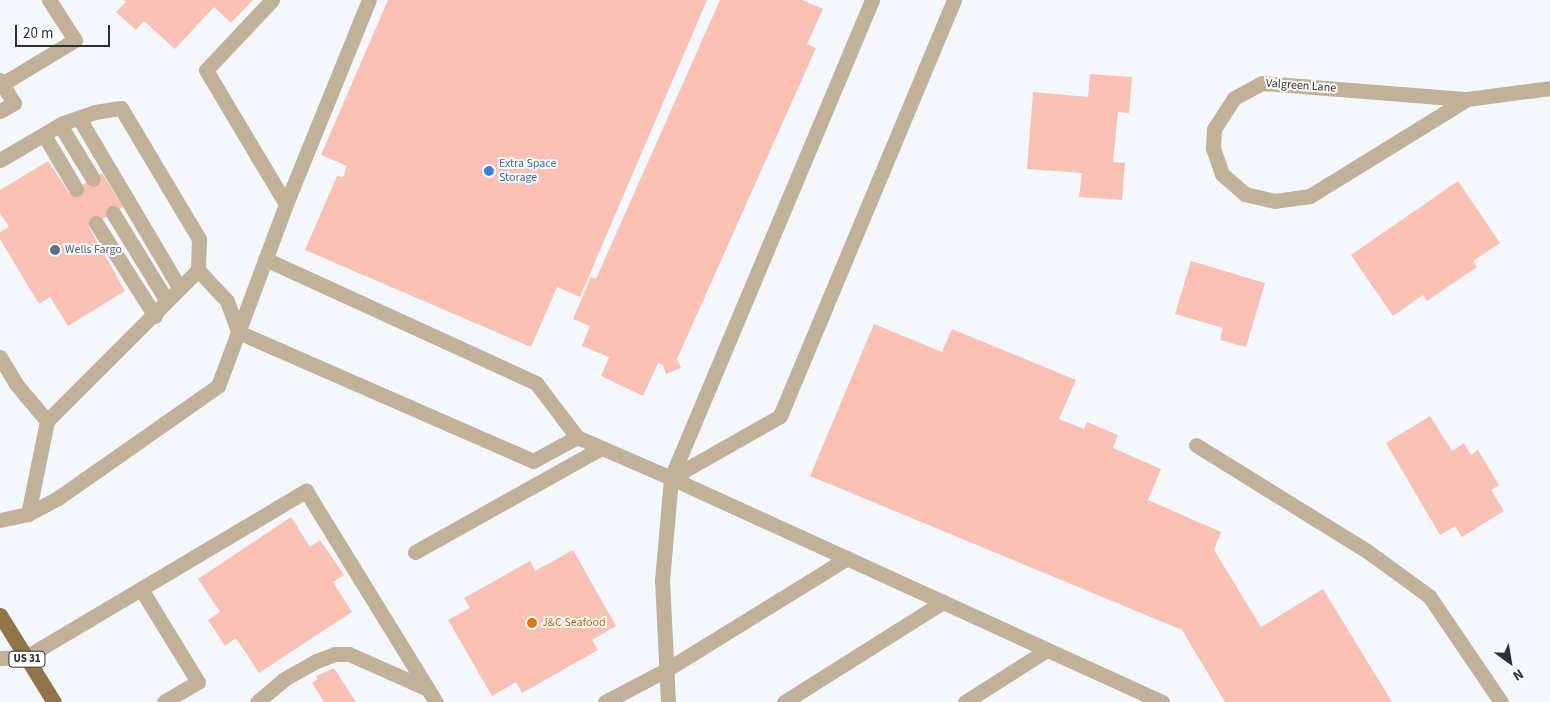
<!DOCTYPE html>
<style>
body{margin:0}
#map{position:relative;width:1550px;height:702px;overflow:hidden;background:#f4f8fd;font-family:"Source Sans 3",sans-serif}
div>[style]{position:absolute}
.building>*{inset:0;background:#f9c0b3}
.lane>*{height:15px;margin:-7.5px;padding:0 7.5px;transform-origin:7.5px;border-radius:7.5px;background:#c1b198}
.street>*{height:15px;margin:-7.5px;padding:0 7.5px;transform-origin:7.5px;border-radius:7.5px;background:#c1b198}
.primary>*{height:15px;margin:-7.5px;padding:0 7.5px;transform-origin:7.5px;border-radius:7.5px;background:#917447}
.dots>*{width:14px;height:14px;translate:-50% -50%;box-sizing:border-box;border:2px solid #fff;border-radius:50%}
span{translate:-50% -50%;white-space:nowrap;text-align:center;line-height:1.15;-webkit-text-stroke:4px #fff;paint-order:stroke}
.shield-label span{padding:1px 4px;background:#fff;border:1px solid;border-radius:4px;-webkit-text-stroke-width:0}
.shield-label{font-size:11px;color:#2e2f31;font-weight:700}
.street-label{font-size:12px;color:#2e2f31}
.shop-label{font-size:12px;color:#366cbe}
.left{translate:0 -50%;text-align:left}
.service-label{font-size:12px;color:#4e5e75}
.food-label{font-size:12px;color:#c56008}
.north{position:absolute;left:1485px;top:637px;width:50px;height:50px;-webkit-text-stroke:4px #fff;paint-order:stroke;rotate:148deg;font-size:14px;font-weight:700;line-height:20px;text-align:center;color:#2e2f31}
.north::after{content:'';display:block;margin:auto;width:18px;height:22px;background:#2e2f31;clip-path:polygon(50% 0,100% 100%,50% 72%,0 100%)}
.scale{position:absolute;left:15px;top:25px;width:95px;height:22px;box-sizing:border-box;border:2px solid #2e2f31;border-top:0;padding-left:6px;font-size:15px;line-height:18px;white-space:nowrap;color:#2e2f31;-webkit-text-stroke:4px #fff;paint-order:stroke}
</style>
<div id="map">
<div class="building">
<div style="clip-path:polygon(124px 0,253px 0,231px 23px,214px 7px,175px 49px,144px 21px,136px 30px,116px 12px,126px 2px)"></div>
<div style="clip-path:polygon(388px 0,707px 0,580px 297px,557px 287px,531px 347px,305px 250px,337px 176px,343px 177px,347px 166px,321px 155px)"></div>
<div style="clip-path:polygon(720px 0,802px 0,823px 9px,807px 44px,816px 48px,677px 359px,681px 368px,666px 374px,663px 365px,658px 363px,643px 396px,601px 376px,609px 357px,582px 346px,590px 326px,573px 319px,591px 277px,596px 279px)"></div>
<div style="clip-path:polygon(1090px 74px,1132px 77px,1129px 113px,1118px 112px,1113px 162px,1125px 163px,1122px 200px,1079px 197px,1082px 173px,1027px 169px,1033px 92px,1088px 97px)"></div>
<div style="clip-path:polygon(48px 161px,69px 193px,102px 173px,123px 207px,89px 227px,125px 291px,68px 326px,50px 297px,39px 304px,0 239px,0 232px,9px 227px,0 213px,0 190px)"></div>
<div style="clip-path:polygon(1458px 181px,1500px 243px,1473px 261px,1477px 267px,1427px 301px,1423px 295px,1393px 316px,1351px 255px)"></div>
<div style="clip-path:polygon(1191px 261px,1265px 283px,1246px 347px,1220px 340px,1223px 328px,1175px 314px)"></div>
<div style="clip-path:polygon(874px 324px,942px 352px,952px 329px,1076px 380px,1059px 419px,1084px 429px,1087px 422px,1118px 435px,1113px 448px,1161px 469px,1148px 500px,1221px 532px,1214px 550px,1261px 627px,1323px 589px,1392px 702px,1225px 702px,1182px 630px,810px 476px)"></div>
<div style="clip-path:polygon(1430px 416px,1452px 451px,1464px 443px,1471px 455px,1478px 450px,1499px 485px,1491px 490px,1504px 511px,1462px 537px,1455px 526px,1440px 535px,1386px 443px)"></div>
<div style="clip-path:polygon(291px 517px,310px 547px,320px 540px,344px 575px,333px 582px,352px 612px,259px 673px,236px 638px,225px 646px,208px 620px,220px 612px,198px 579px)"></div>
<div style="clip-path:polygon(573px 550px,616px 626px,592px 640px,598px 650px,522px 693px,516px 682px,492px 696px,448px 620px,470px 608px,464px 598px,530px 561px,535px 571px)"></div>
<div style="clip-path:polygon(334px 668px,356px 702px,324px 702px,312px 683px,318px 679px,316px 676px)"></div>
</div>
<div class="lane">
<div style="left:272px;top:0;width:96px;rotate:133.3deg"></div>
<div style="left:206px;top:70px;width:156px;rotate:59.2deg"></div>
<div style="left:0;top:80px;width:27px;rotate:59deg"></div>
<div style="left:14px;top:103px;width:16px;rotate:150deg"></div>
<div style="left:2px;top:84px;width:85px;rotate:-31.1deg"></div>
<div style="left:75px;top:40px;width:48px;rotate:-123deg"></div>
<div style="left:79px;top:118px;width:196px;rotate:59.4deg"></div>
<div style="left:60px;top:125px;width:63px;rotate:58.6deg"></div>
<div style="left:44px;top:135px;width:63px;rotate:59.3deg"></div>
<div style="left:0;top:160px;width:73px;rotate:-30.4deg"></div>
<div style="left:63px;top:123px;width:34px;rotate:-19deg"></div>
<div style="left:95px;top:112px;width:26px;rotate:-9deg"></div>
<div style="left:121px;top:108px;width:152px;rotate:59.2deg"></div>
<div style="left:199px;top:239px;width:31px;rotate:92deg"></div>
<div style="left:198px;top:270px;width:214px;rotate:135deg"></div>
<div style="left:113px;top:213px;width:103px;rotate:58.5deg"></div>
<div style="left:96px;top:223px;width:110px;rotate:57.6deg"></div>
<div style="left:198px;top:270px;width:42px;rotate:46.9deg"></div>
<div style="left:227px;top:301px;width:33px;rotate:70deg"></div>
<div style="left:238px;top:332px;width:322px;rotate:23.6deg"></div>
<div style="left:533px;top:461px;width:50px;rotate:-28.6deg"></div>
<div style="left:577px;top:437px;width:68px;rotate:-127.2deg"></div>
<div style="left:536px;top:383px;width:298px;rotate:-155.4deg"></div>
<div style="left:0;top:357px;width:31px;rotate:59deg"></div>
<div style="left:16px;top:384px;width:48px;rotate:50deg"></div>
<div style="left:47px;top:421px;width:95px;rotate:101.5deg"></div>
<div style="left:577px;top:437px;width:103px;rotate:23.6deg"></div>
<div style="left:1196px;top:445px;width:201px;rotate:31.8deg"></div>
<div style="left:1367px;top:551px;width:77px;rotate:36deg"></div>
<div style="left:1429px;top:596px;width:128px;rotate:55.8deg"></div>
<div style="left:671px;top:478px;width:125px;rotate:-29.6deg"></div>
<div style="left:780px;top:416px;width:451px;rotate:-67.3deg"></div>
<div style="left:671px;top:478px;width:519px;rotate:-67.19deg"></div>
<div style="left:0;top:520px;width:29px;rotate:-12deg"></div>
<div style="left:28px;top:514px;width:34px;rotate:-28deg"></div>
<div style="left:58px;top:498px;width:195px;rotate:-35deg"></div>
<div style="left:218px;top:386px;width:194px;rotate:-69.5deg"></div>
<div style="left:286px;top:204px;width:220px;rotate:-67.9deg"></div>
<div style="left:415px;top:552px;width:213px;rotate:-29.2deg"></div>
<div style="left:141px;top:589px;width:109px;rotate:58.5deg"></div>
<div style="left:198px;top:682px;width:39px;rotate:150deg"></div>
<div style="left:0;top:658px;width:26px;rotate:-2deg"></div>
<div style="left:26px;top:657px;width:326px;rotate:-30.7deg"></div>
<div style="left:306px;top:491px;width:248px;rotate:58.4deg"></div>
<div style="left:257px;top:702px;width:35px;rotate:-40deg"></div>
<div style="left:284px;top:679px;width:37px;rotate:-29deg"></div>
<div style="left:316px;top:661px;width:20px;rotate:-20deg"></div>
<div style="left:335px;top:654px;width:14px"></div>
<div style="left:349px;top:654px;width:86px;rotate:23.9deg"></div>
<div style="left:605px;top:702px;width:69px;rotate:-27.7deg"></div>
<div style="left:666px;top:670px;width:213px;rotate:-31.7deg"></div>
<div style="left:668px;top:702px;width:121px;rotate:-92.8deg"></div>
<div style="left:662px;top:581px;width:103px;rotate:-85deg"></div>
<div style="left:671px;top:478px;width:540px;rotate:24.52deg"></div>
<div style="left:784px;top:702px;width:188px;rotate:-32.2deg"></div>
<div style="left:965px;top:702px;width:97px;rotate:-32.4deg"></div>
</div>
<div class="street">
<div style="left:1467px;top:99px;width:185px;rotate:148.3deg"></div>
<div style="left:1310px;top:196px;width:35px;rotate:172deg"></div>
<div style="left:1275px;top:201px;width:31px;rotate:-167deg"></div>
<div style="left:1245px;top:194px;width:30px;rotate:-139deg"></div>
<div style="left:1222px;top:174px;width:28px;rotate:-109deg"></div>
<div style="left:1213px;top:148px;width:19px;rotate:-87deg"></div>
<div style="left:1214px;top:129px;width:37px;rotate:-57deg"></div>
<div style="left:1234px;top:98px;width:32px;rotate:-28deg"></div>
<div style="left:1262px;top:83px;width:206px;rotate:4.5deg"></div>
<div style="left:1467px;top:99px;width:84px;rotate:-7.5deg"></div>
</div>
<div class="primary">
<div style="left:0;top:615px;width:102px;rotate:58.2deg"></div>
</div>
<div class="dots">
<div style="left:489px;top:171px;background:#3f7fe0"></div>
<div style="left:55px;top:250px;background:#5c6f8a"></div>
<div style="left:532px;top:623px;background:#e8710a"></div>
</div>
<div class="shield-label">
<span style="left:27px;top:659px">US 31</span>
</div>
<div class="street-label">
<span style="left:1301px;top:86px;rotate:4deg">Valgreen Lane</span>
</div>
<div class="shop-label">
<span class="left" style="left:499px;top:171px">Extra Space<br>Storage</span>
</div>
<div class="service-label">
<span class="left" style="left:65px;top:250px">Wells Fargo</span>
</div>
<div class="food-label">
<span class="left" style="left:542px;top:623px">J&amp;C Seafood</span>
</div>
<div class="north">N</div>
<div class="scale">20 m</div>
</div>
